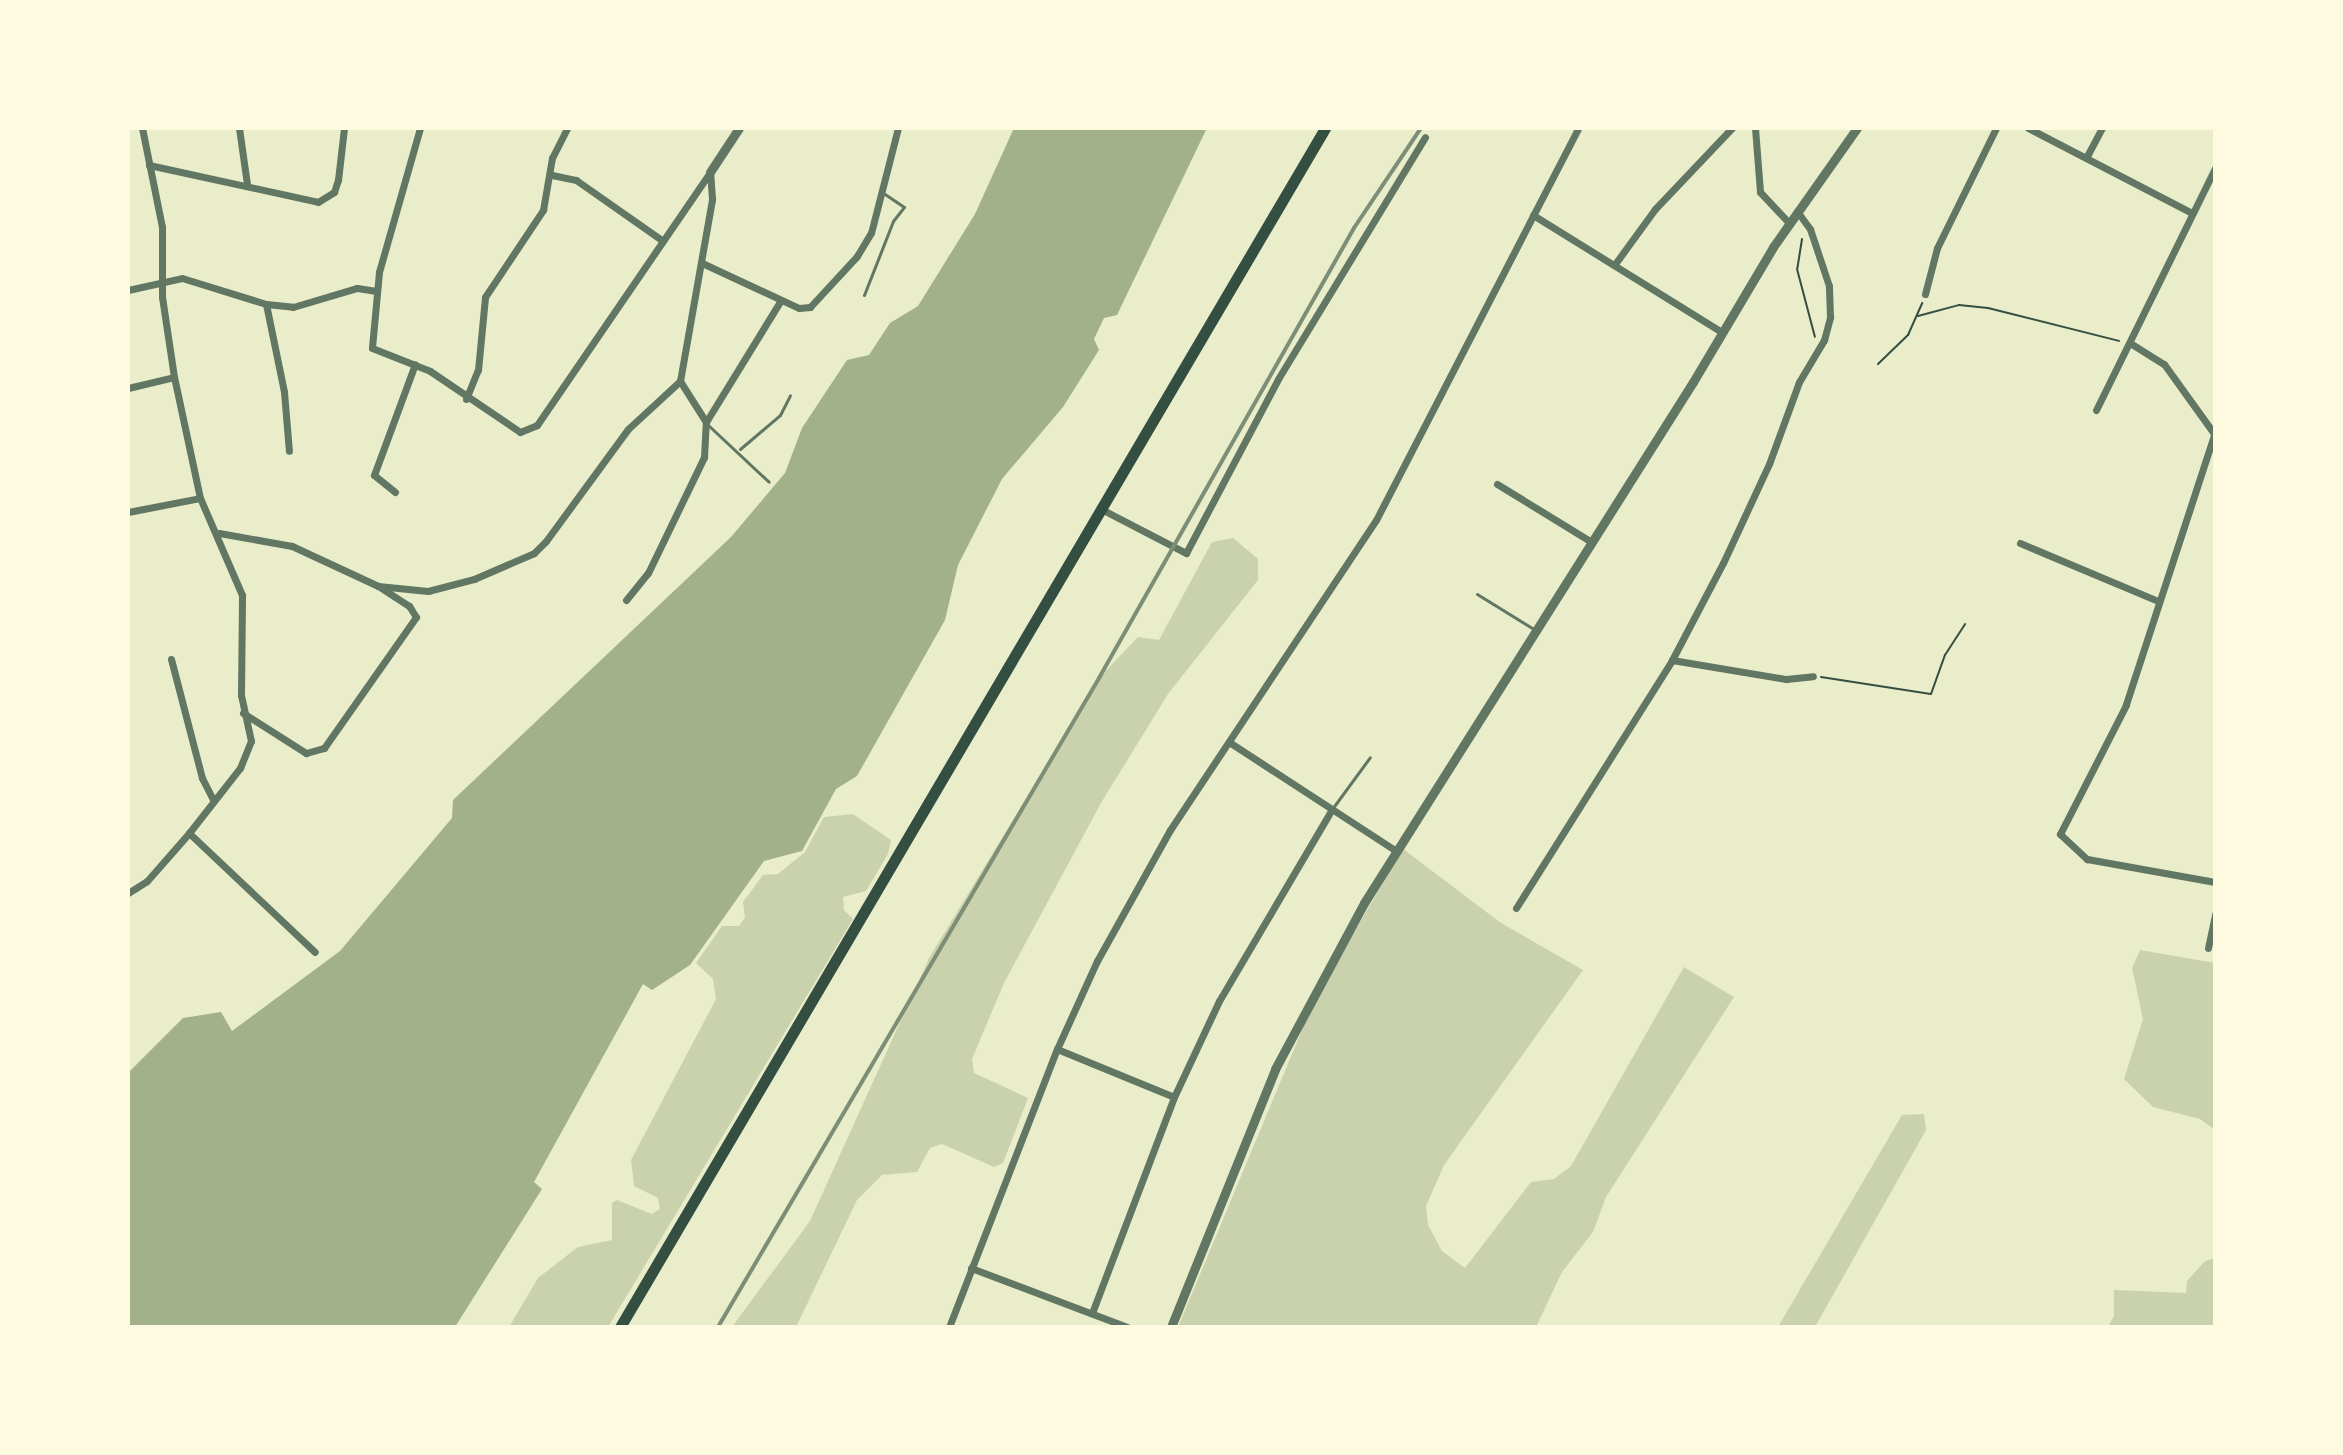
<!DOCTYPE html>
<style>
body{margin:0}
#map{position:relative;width:2343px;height:1455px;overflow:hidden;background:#e9edc9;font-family:"Titillium Web",sans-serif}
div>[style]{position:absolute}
.green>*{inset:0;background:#cad2ad}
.water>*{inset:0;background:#a3b18a}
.path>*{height:2px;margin:-1px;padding:0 1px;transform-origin:1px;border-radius:1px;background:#344e41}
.service>*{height:3px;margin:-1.5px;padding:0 1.5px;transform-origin:1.5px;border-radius:1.5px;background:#617663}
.minor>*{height:7px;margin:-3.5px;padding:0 3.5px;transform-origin:3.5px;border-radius:3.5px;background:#617663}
.tertiary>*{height:9px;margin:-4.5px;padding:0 4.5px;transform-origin:4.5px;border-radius:4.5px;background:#617663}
.primary>*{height:11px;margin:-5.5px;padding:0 5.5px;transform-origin:5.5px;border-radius:5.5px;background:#344e41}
.rail>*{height:4px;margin:-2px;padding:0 2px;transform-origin:2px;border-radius:2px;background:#7c8e77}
span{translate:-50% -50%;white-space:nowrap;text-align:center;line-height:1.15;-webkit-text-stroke:6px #fefae0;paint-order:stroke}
.frame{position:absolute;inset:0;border:130px solid #fefae0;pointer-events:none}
</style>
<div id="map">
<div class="green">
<div style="clip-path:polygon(1233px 538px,1258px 559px,1258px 580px,1168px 694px,1101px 803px,1004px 983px,972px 1059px,974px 1073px,1028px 1098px,1003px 1163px,994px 1167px,942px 1144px,930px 1148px,917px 1172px,882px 1175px,857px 1200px,796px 1327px,732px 1327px,810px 1221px,929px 958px,1099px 678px,1138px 637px,1159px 640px,1212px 542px)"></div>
<div style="clip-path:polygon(853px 814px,891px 840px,888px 854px,866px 891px,843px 897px,844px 910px,853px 919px,608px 1327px,509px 1327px,538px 1278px,578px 1247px,612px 1240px,612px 1203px,617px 1200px,652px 1214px,660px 1209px,658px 1198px,634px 1186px,631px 1160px,716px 999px,713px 979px,696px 963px,722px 926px,739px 926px,745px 917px,743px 902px,763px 875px,778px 874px,805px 852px,824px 817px)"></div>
<div style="clip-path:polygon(1403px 849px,1501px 923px,1583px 970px,1444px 1165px,1426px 1206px,1428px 1225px,1442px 1251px,1465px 1268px,1531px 1182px,1554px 1179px,1571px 1166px,1684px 967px,1734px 997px,1606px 1197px,1593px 1232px,1562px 1272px,1536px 1327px,1178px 1327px,1315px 999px)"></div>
<div style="clip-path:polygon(2140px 950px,2215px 963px,2215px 1130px,2200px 1119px,2153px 1107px,2124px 1079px,2143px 1019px,2132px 968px)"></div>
<div style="clip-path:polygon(1924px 1114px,1926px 1130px,1815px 1327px,1778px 1327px,1902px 1115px)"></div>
<div style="clip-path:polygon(2215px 1258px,2215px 1327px,2108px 1327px,2114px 1316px,2114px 1290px,2186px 1293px,2187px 1281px,2205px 1261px)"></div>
</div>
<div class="water">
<div style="clip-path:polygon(1014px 128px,1207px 128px,1117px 315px,1104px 318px,1094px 339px,1099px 350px,1063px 407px,1002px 479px,958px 565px,945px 620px,857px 776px,836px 789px,802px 851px,764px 861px,690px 965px,652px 990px,643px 984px,534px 1182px,542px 1189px,455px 1327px,128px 1327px,128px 1073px,183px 1018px,221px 1012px,232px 1031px,340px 951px,452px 818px,453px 800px,731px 537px,785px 473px,802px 428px,847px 360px,869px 355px,890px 323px,918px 306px,975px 214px)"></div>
</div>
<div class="path">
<div style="left:1802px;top:239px;width:30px;rotate:99deg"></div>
<div style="left:1797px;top:269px;width:70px;rotate:75.2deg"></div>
<div style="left:1918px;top:316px;width:42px;rotate:-15deg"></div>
<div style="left:1959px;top:305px;width:29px;rotate:6deg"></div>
<div style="left:1988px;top:308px;width:135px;rotate:14.1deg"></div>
<div style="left:1878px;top:364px;width:42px;rotate:-44deg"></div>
<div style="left:1908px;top:335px;width:35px;rotate:-66deg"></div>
<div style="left:1821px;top:677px;width:111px;rotate:8.8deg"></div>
<div style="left:1931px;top:694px;width:41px;rotate:-70.3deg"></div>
<div style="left:1945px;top:655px;width:37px;rotate:-57deg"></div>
</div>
<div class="service">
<div style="left:864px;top:295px;width:79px;rotate:-68.6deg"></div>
<div style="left:893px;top:221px;width:18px;rotate:-52deg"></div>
<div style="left:904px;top:207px;width:25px;rotate:-146deg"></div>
<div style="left:708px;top:425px;width:83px;rotate:43.1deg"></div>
<div style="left:740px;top:449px;width:52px;rotate:-40.4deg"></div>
<div style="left:780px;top:415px;width:22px;rotate:-63deg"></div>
<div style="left:1477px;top:594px;width:68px;rotate:31.8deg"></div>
<div style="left:1332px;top:809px;width:64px;rotate:-53.8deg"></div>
</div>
<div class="minor">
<div style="left:239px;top:128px;width:57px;rotate:81.9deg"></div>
<div style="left:420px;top:128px;width:150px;rotate:105.9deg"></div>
<div style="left:379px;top:272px;width:76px;rotate:95.3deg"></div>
<div style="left:372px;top:348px;width:62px;rotate:21.6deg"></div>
<div style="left:430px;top:371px;width:109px;rotate:34.1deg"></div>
<div style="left:520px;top:432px;width:18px;rotate:-22deg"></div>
<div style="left:537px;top:425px;width:306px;rotate:-55.6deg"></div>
<div style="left:1755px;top:128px;width:64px;rotate:85.5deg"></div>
<div style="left:1760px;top:192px;width:42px;rotate:46.9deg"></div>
<div style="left:2028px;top:128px;width:185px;rotate:27.4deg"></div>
<div style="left:2086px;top:158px;width:34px;rotate:-62deg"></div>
<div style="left:149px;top:165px;width:173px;rotate:12.3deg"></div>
<div style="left:318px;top:202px;width:19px;rotate:-32deg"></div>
<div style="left:334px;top:192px;width:13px;rotate:-72deg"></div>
<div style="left:338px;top:180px;width:52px;rotate:-83.4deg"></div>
<div style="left:552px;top:175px;width:25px;rotate:12deg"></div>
<div style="left:576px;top:180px;width:106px;rotate:35deg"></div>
<div style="left:1533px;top:215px;width:222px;rotate:31.8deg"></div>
<div style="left:702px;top:263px;width:107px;rotate:24.9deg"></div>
<div style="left:799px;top:308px;width:11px;rotate:-5deg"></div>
<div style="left:810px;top:307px;width:69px;rotate:-47.3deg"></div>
<div style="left:857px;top:256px;width:27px;rotate:-59deg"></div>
<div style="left:871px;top:233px;width:108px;rotate:-75.6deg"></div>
<div style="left:1615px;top:264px;width:68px;rotate:-54deg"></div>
<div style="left:1655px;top:209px;width:112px;rotate:-46.5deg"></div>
<div style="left:128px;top:290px;width:55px;rotate:-12.5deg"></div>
<div style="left:182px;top:278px;width:88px;rotate:17.2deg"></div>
<div style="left:266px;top:304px;width:27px;rotate:6deg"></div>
<div style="left:293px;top:307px;width:67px;rotate:-16.5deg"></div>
<div style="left:357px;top:288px;width:18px;rotate:9deg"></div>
<div style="left:1925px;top:294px;width:48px;rotate:-75.4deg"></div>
<div style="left:1937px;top:248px;width:134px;rotate:-63.8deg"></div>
<div style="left:266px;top:304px;width:90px;rotate:78.4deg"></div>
<div style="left:284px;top:392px;width:59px;rotate:85.2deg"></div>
<div style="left:2130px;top:343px;width:40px;rotate:32deg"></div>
<div style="left:2164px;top:364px;width:87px;rotate:54.3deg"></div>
<div style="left:128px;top:388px;width:47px;rotate:-13.4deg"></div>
<div style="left:466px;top:399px;width:31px;rotate:-68deg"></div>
<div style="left:478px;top:370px;width:73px;rotate:-84.5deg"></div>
<div style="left:485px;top:297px;width:105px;rotate:-56.3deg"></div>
<div style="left:543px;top:210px;width:53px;rotate:-80.2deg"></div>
<div style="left:552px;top:158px;width:34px;rotate:-63deg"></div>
<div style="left:2096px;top:410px;width:270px;rotate:-63.8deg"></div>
<div style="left:706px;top:422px;width:49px;rotate:-122.4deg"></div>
<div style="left:680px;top:381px;width:185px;rotate:-80deg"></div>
<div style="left:712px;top:199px;width:27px;rotate:-94deg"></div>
<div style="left:2214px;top:435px;width:284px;rotate:108.1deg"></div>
<div style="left:2126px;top:705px;width:145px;rotate:117.1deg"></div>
<div style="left:2060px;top:834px;width:37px;rotate:43deg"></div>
<div style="left:2087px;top:859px;width:130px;rotate:10.2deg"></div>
<div style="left:1497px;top:484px;width:109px;rotate:31.5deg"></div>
<div style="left:395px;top:492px;width:27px;rotate:-141deg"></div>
<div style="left:374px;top:475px;width:118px;rotate:-69.7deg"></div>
<div style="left:1101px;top:509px;width:96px;rotate:27.4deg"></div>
<div style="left:1186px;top:553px;width:197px;rotate:-62.1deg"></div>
<div style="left:1278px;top:379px;width:283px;rotate:-58.7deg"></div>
<div style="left:128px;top:512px;width:73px;rotate:-11deg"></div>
<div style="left:219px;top:533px;width:74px;rotate:10.1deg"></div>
<div style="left:292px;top:546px;width:95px;rotate:24.9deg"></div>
<div style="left:378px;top:586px;width:50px;rotate:5.7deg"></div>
<div style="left:428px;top:591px;width:48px;rotate:-14.6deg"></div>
<div style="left:474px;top:579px;width:65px;rotate:-23.4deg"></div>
<div style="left:534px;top:553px;width:17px;rotate:-45deg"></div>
<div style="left:546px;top:541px;width:139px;rotate:-53.8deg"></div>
<div style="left:628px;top:429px;width:71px;rotate:-42.7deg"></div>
<div style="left:2020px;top:543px;width:150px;rotate:22.8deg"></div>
<div style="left:626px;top:600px;width:35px;rotate:-51deg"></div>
<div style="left:648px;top:573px;width:129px;rotate:-64.2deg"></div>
<div style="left:704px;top:457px;width:35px;rotate:-87deg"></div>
<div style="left:706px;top:422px;width:143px;rotate:-58.4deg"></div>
<div style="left:171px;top:659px;width:123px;rotate:75.4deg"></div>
<div style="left:202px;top:778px;width:25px;rotate:63deg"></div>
<div style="left:1672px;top:660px;width:116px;rotate:9.5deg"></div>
<div style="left:1786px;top:679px;width:27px;rotate:-6deg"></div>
<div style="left:243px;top:713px;width:75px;rotate:32.4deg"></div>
<div style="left:306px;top:753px;width:19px;rotate:-16deg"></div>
<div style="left:324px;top:748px;width:160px;rotate:-54.9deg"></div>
<div style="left:416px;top:617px;width:13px;rotate:-122deg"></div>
<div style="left:409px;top:606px;width:37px;rotate:-147deg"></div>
<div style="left:1229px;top:742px;width:199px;rotate:33.1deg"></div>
<div style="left:189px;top:833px;width:173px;rotate:43.4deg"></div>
<div style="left:128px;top:893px;width:22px;rotate:-32deg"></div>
<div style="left:147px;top:881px;width:64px;rotate:-48.8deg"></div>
<div style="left:189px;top:833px;width:83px;rotate:-51.9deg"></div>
<div style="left:240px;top:768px;width:29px;rotate:-68deg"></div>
<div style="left:251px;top:741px;width:47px;rotate:-102.3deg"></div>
<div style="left:241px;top:695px;width:100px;rotate:-89.4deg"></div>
<div style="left:242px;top:595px;width:106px;rotate:-113.4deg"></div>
<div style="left:200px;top:498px;width:124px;rotate:-102.1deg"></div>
<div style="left:174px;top:377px;width:81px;rotate:-98.5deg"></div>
<div style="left:162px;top:297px;width:70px;rotate:-90deg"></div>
<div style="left:162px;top:227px;width:101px;rotate:-101.4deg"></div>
<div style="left:1516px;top:908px;width:293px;rotate:-57.8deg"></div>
<div style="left:1672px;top:660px;width:110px;rotate:-62.3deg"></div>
<div style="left:1723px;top:563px;width:109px;rotate:-65.1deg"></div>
<div style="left:1769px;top:464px;width:87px;rotate:-69.9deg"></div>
<div style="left:1799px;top:382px;width:49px;rotate:-59.2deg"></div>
<div style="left:1824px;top:340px;width:24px;rotate:-75deg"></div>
<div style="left:1830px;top:317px;width:31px;rotate:-92deg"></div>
<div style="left:1829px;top:286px;width:60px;rotate:-108.4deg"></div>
<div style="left:1810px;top:229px;width:22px;rotate:-126deg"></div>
<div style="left:2208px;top:948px;width:35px;rotate:-78deg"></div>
<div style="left:1057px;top:1049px;width:126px;rotate:22.3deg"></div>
<div style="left:971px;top:1268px;width:167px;rotate:20.7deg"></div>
<div style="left:1092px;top:1313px;width:231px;rotate:-69.2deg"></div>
<div style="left:1174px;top:1097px;width:106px;rotate:-64.9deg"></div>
<div style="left:1219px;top:1001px;width:221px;rotate:-59.5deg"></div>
<div style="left:949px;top:1327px;width:298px;rotate:-68.8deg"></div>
<div style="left:1057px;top:1049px;width:97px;rotate:-65.6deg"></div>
<div style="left:1097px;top:961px;width:150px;rotate:-60.9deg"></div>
<div style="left:1170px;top:830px;width:372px;rotate:-56.4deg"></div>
<div style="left:1376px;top:520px;width:441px;rotate:-62.7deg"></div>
</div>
<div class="tertiary">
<div style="left:710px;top:172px;width:53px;rotate:-56.6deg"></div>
<div style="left:1171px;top:1327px;width:278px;rotate:-68deg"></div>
<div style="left:1275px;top:1069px;width:188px;rotate:-61.8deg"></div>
<div style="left:1364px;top:903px;width:616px;rotate:-57.73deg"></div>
<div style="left:1693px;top:382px;width:157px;rotate:-59.3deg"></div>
<div style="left:1773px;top:247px;width:146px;rotate:-54.8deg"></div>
</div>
<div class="primary">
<div style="left:620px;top:1327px;width:1391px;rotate:-59.54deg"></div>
</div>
<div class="rail">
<div style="left:718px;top:1327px;width:753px;rotate:-59.58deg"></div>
<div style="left:1099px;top:678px;width:517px;rotate:-60.46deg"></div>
<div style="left:1354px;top:228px;width:120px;rotate:-56.2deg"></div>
</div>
<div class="frame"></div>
</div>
